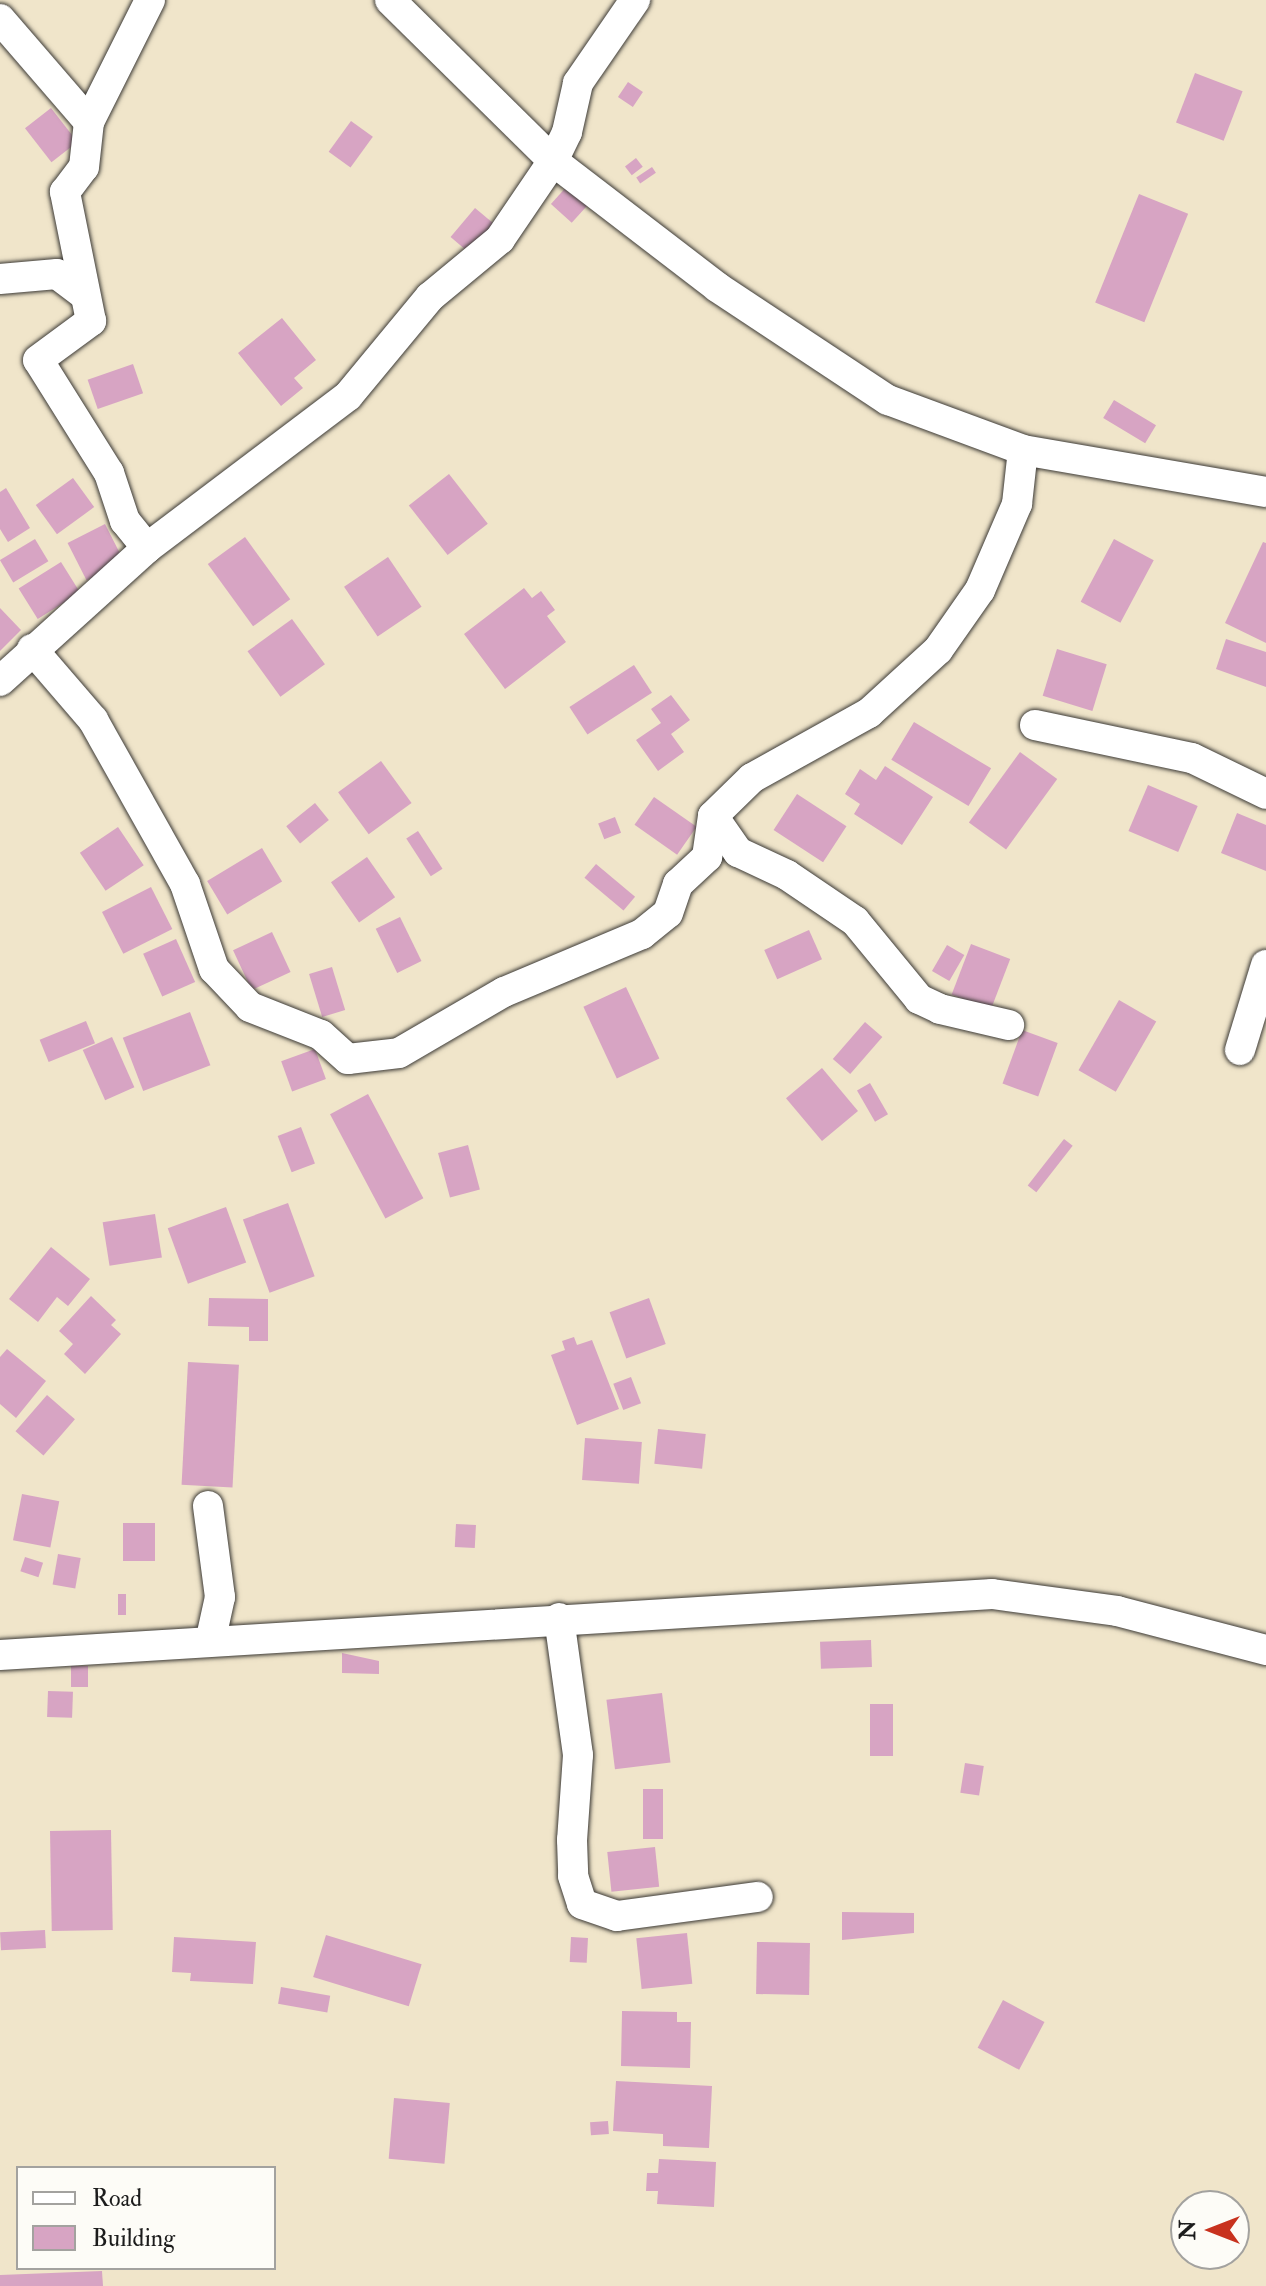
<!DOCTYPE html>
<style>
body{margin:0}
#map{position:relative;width:1266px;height:2286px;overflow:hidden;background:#f0e5ca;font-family:"IM FELL Double Pica",serif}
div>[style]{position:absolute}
.building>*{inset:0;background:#d7a4c3;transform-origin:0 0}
.roads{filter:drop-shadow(0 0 2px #3c3a36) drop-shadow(0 0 2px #3c3a36)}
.minor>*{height:30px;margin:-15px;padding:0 15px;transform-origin:15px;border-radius:15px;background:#fff}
span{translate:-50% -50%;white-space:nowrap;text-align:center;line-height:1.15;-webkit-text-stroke:6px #fdfcf7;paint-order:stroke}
.legend{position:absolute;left:16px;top:2166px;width:260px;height:104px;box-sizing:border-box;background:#fdfcf7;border:2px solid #a3a29f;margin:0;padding:10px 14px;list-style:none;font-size:24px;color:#1c1c1c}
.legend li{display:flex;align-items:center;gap:16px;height:40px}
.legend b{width:40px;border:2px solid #a3a29f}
.north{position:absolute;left:1170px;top:2190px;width:80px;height:80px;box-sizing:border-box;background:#fdfcf7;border:2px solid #a3a29f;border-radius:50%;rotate:270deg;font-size:22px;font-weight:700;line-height:32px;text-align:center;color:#1c1c1c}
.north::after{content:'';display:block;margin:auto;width:28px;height:36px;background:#c8321e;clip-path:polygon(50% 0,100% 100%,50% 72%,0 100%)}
</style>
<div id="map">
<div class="building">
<div style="left:1195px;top:73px;width:51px;height:53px;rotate:21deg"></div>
<div style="left:628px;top:82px;width:18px;height:18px;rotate:34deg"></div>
<div style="left:51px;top:108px;width:43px;height:33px;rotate:52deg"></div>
<div style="left:351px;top:121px;width:27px;height:38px;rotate:36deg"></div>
<div style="left:636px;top:158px;width:11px;height:14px;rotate:52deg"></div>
<div style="left:652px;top:167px;width:7px;height:19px;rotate:56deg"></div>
<div style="left:569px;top:184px;width:28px;height:27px;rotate:42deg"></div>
<div style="left:1139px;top:194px;width:53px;height:117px;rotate:22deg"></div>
<div style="left:475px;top:208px;width:25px;height:38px;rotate:40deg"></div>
<div style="clip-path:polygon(282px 318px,316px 360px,294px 378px,303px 388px,281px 406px,238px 353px)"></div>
<div style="left:133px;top:364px;width:31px;height:48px;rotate:71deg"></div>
<div style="left:1114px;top:400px;width:49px;height:21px;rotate:31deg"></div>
<div style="left:449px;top:474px;width:63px;height:51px;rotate:52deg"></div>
<div style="left:73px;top:478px;width:36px;height:46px;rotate:54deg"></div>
<div style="clip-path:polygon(6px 488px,30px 528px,8px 542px,0 529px,0 492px)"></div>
<div style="left:105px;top:524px;width:42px;height:42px;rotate:63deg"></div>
<div style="left:245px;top:537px;width:77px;height:46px;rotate:54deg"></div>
<div style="left:35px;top:539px;width:26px;height:41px;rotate:59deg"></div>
<div style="left:1114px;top:539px;width:45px;height:71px;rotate:28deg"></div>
<div style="clip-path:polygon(1263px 542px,1266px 543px,1266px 643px,1225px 623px)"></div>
<div style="left:388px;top:557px;width:60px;height:53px;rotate:56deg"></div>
<div style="left:61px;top:562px;width:36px;height:50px;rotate:58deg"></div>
<div style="clip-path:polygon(524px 588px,532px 598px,541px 591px,555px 610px,547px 616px,566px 642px,505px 689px,464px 634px)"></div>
<div style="clip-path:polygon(0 608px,21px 630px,0 651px)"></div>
<div style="left:292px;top:619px;width:56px;height:55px;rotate:54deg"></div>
<div style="clip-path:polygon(1226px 639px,1266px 652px,1266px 687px,1216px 669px)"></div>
<div style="left:1057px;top:649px;width:52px;height:49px;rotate:17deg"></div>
<div style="left:634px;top:665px;width:33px;height:77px;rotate:57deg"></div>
<div style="clip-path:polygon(671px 695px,690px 720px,671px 734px,684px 752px,658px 771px,636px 740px,661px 723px,651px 709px)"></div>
<div style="left:914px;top:722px;width:90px;height:44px;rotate:31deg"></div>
<div style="left:1020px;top:752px;width:46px;height:87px;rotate:36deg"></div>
<div style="left:381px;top:761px;width:52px;height:53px;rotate:54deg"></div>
<div style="clip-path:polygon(885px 766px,933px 797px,902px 845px,854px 814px,860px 804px,845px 794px,860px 769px,876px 780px)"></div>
<div style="left:1148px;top:785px;width:54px;height:50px;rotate:23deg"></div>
<div style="left:797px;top:794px;width:59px;height:43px;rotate:33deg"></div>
<div style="left:654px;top:797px;width:52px;height:34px;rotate:35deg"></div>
<div style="left:315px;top:803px;width:22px;height:37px;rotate:51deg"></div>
<div style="clip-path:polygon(1237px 813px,1266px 825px,1266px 871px,1221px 853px)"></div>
<div style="left:615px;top:817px;width:17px;height:18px;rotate:69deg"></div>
<div style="left:118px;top:827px;width:46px;height:46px;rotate:56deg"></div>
<div style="left:418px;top:831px;width:45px;height:14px;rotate:57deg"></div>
<div style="left:262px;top:848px;width:39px;height:64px;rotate:59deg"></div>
<div style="left:367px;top:857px;width:49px;height:44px;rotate:55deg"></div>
<div style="left:596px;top:864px;width:51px;height:18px;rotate:40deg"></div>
<div style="left:151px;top:887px;width:47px;height:55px;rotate:63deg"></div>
<div style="left:400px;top:917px;width:49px;height:27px;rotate:64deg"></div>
<div style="left:809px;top:930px;width:32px;height:49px;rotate:66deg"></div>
<div style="left:272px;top:932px;width:44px;height:43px;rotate:65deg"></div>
<div style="left:176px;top:939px;width:47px;height:36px;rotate:66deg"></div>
<div style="left:971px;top:944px;width:42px;height:54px;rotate:21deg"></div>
<div style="left:947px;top:945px;width:20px;height:30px;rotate:30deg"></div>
<div style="left:332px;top:967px;width:45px;height:24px;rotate:73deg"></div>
<div style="left:626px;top:987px;width:79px;height:47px;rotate:65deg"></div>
<div style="left:1119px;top:1000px;width:43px;height:81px;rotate:30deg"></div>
<div style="left:190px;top:1012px;width:57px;height:72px;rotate:69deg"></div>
<div style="left:86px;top:1021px;width:24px;height:50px;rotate:68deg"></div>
<div style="left:865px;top:1022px;width:23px;height:49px;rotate:41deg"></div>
<div style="left:1022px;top:1030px;width:38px;height:57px;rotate:20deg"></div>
<div style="left:112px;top:1037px;width:55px;height:32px;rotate:66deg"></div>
<div style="left:315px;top:1049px;width:32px;height:36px;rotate:70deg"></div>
<div style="left:822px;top:1068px;width:56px;height:47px;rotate:50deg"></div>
<div style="left:870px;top:1083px;width:36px;height:15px;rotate:60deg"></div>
<div style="left:368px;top:1094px;width:118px;height:43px;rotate:62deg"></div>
<div style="left:301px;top:1127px;width:39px;height:25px;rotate:69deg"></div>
<div style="left:1064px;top:1139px;width:11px;height:59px;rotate:38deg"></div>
<div style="left:468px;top:1145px;width:46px;height:31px;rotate:75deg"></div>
<div style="left:288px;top:1203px;width:78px;height:48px;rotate:70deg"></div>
<div style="left:226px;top:1207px;width:59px;height:62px;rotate:70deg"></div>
<div style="left:155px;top:1214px;width:44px;height:53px;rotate:81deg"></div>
<div style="clip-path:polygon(51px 1247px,90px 1279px,68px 1306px,57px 1297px,38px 1322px,9px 1299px)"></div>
<div style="clip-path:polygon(91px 1296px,116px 1320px,111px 1325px,121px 1334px,85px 1374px,64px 1354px,73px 1344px,59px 1331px)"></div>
<div style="clip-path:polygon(209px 1298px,268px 1299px,268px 1341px,249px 1341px,249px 1327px,208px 1326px)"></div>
<div style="left:649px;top:1298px;width:49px;height:42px;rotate:70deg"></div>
<div style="clip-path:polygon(574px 1337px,577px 1345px,592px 1340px,619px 1409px,577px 1425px,551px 1355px,565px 1350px,562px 1341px)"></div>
<div style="clip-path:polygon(7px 1349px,46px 1381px,16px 1418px,0 1404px,0 1357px)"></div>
<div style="left:188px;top:1362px;width:51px;height:123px;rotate:3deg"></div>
<div style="left:631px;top:1377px;width:28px;height:19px;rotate:69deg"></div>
<div style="left:47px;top:1395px;width:37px;height:48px;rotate:41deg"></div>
<div style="left:658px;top:1429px;width:48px;height:35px;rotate:6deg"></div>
<div style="left:585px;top:1438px;width:57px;height:42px;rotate:4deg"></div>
<div style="left:22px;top:1494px;width:38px;height:47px;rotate:11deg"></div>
<div style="left:123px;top:1523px;width:32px;height:38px"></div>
<div style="left:456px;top:1524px;width:20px;height:23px;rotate:3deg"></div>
<div style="left:58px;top:1554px;width:23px;height:31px;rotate:10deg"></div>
<div style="left:25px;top:1557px;width:19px;height:15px;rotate:18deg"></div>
<div style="left:118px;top:1594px;width:8px;height:21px"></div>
<div style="left:871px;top:1640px;width:27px;height:51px;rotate:88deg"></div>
<div style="clip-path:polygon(342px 1653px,379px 1661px,379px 1674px,342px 1673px)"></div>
<div style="left:71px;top:1666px;width:17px;height:21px"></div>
<div style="left:48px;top:1691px;width:25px;height:26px;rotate:2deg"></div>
<div style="left:662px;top:1693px;width:70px;height:56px;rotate:83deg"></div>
<div style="left:870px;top:1704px;width:23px;height:52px"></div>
<div style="left:965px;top:1763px;width:19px;height:30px;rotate:9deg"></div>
<div style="left:643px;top:1789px;width:20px;height:50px"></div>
<div style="left:111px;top:1830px;width:100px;height:61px;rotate:89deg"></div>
<div style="left:655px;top:1847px;width:40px;height:48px;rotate:84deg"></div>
<div style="clip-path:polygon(842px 1912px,914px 1913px,914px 1933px,842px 1940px)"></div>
<div style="left:45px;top:1930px;width:18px;height:45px;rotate:87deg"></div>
<div style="left:687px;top:1933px;width:51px;height:51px;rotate:84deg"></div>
<div style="left:326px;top:1935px;width:100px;height:44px;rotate:17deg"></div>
<div style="clip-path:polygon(174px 1937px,256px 1942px,253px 1984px,190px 1981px,191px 1973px,172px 1972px)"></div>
<div style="left:571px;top:1937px;width:17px;height:25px;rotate:3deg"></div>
<div style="left:757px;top:1942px;width:53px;height:52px;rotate:1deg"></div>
<div style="left:281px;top:1987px;width:50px;height:17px;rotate:10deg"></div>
<div style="left:1003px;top:2000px;width:47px;height:54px;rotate:28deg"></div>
<div style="clip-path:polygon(622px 2011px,677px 2012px,677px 2022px,691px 2022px,690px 2068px,621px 2066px)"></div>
<div style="clip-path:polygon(616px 2081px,712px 2086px,709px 2148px,663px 2146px,663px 2134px,613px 2131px)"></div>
<div style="left:394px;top:2098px;width:56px;height:61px;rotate:5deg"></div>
<div style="left:608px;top:2121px;width:13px;height:18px;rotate:86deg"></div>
<div style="clip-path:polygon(659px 2159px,716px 2162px,714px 2207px,657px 2204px,658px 2191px,646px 2191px,647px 2173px,658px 2173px)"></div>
<div style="clip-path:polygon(102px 2271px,103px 2286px,0 2286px,0 2275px)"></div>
</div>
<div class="roads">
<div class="minor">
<div style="left:390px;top:0;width:229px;rotate:44.6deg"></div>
<div style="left:553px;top:161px;width:207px;rotate:37.5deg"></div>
<div style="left:717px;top:287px;width:205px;rotate:33.5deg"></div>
<div style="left:888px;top:400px;width:144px;rotate:20.3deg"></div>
<div style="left:1023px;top:450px;width:247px;rotate:9.8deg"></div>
<div style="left:0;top:19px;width:136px;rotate:49.2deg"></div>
<div style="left:0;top:279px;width:57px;rotate:-5deg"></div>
<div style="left:57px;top:274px;width:34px;rotate:37deg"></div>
<div style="left:147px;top:548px;width:35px;rotate:-129deg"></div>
<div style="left:125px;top:521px;width:51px;rotate:-108.4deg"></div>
<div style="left:109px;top:473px;width:133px;rotate:-122.1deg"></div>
<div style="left:38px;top:360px;width:66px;rotate:-36.3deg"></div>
<div style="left:91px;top:321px;width:132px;rotate:-101.4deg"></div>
<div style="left:65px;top:192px;width:31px;rotate:-53deg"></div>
<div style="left:84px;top:167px;width:45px;rotate:-83.7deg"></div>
<div style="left:89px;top:122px;width:136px;rotate:-63.4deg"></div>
<div style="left:32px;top:649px;width:94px;rotate:49.3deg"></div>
<div style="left:93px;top:720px;width:188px;rotate:60.7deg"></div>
<div style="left:185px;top:884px;width:90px;rotate:71.2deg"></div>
<div style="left:214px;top:969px;width:52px;rotate:46.5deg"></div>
<div style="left:250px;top:1007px;width:76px;rotate:21.5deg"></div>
<div style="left:321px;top:1035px;width:36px;rotate:42deg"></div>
<div style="left:348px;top:1059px;width:51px;rotate:-6.7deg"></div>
<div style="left:399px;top:1053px;width:121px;rotate:-30.2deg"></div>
<div style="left:504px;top:992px;width:150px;rotate:-22.8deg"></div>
<div style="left:642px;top:934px;width:33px;rotate:-39deg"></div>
<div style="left:668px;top:913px;width:31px;rotate:-71deg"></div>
<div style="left:678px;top:884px;width:40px;rotate:-43deg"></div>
<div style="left:707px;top:857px;width:41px;rotate:-81.7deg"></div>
<div style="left:713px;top:816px;width:54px;rotate:-44.3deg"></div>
<div style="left:752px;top:778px;width:134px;rotate:-29.1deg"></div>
<div style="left:869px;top:713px;width:93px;rotate:-42.4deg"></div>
<div style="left:938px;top:650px;width:73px;rotate:-55deg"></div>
<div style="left:980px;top:590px;width:94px;rotate:-66.7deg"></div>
<div style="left:1017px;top:504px;width:54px;rotate:-83.7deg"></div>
<div style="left:0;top:681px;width:198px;rotate:-42.1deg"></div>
<div style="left:147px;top:548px;width:252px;rotate:-37.1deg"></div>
<div style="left:348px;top:396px;width:129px;rotate:-50.4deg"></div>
<div style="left:430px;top:297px;width:91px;rotate:-39.6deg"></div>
<div style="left:500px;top:239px;width:94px;rotate:-55.8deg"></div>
<div style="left:553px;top:161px;width:32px;rotate:-64deg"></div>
<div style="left:567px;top:132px;width:50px;rotate:-77.3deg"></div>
<div style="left:578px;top:83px;width:101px;rotate:-55.5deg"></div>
<div style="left:1035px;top:725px;width:160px;rotate:11.9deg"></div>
<div style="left:1192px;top:758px;width:82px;rotate:25.9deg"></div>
<div style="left:713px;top:816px;width:44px;rotate:55.2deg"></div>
<div style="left:738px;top:852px;width:54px;rotate:25.1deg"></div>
<div style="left:787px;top:875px;width:82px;rotate:34.1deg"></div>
<div style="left:855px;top:921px;width:101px;rotate:50.6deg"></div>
<div style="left:919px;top:999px;width:23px;rotate:25deg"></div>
<div style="left:940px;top:1009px;width:71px;rotate:13.1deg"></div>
<div style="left:1240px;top:1050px;width:89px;rotate:-73deg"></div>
<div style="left:208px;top:1506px;width:92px;rotate:82.5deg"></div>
<div style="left:220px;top:1597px;width:42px;rotate:102.4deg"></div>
<div style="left:559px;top:1618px;width:138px;rotate:82.1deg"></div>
<div style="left:578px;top:1755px;width:85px;rotate:94deg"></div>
<div style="left:572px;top:1840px;width:36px;rotate:88deg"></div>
<div style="left:573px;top:1876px;width:29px;rotate:72deg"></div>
<div style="left:582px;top:1904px;width:37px;rotate:19deg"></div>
<div style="left:617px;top:1916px;width:142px;rotate:-7.7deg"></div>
<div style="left:0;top:1655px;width:994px;rotate:-3.52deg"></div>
<div style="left:992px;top:1594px;width:126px;rotate:7.7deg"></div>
<div style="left:1117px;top:1611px;width:154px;rotate:14.7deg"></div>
</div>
</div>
<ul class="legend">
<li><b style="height:10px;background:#fff"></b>Road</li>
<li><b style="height:22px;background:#d7a4c3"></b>Building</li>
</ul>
<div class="north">N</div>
</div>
